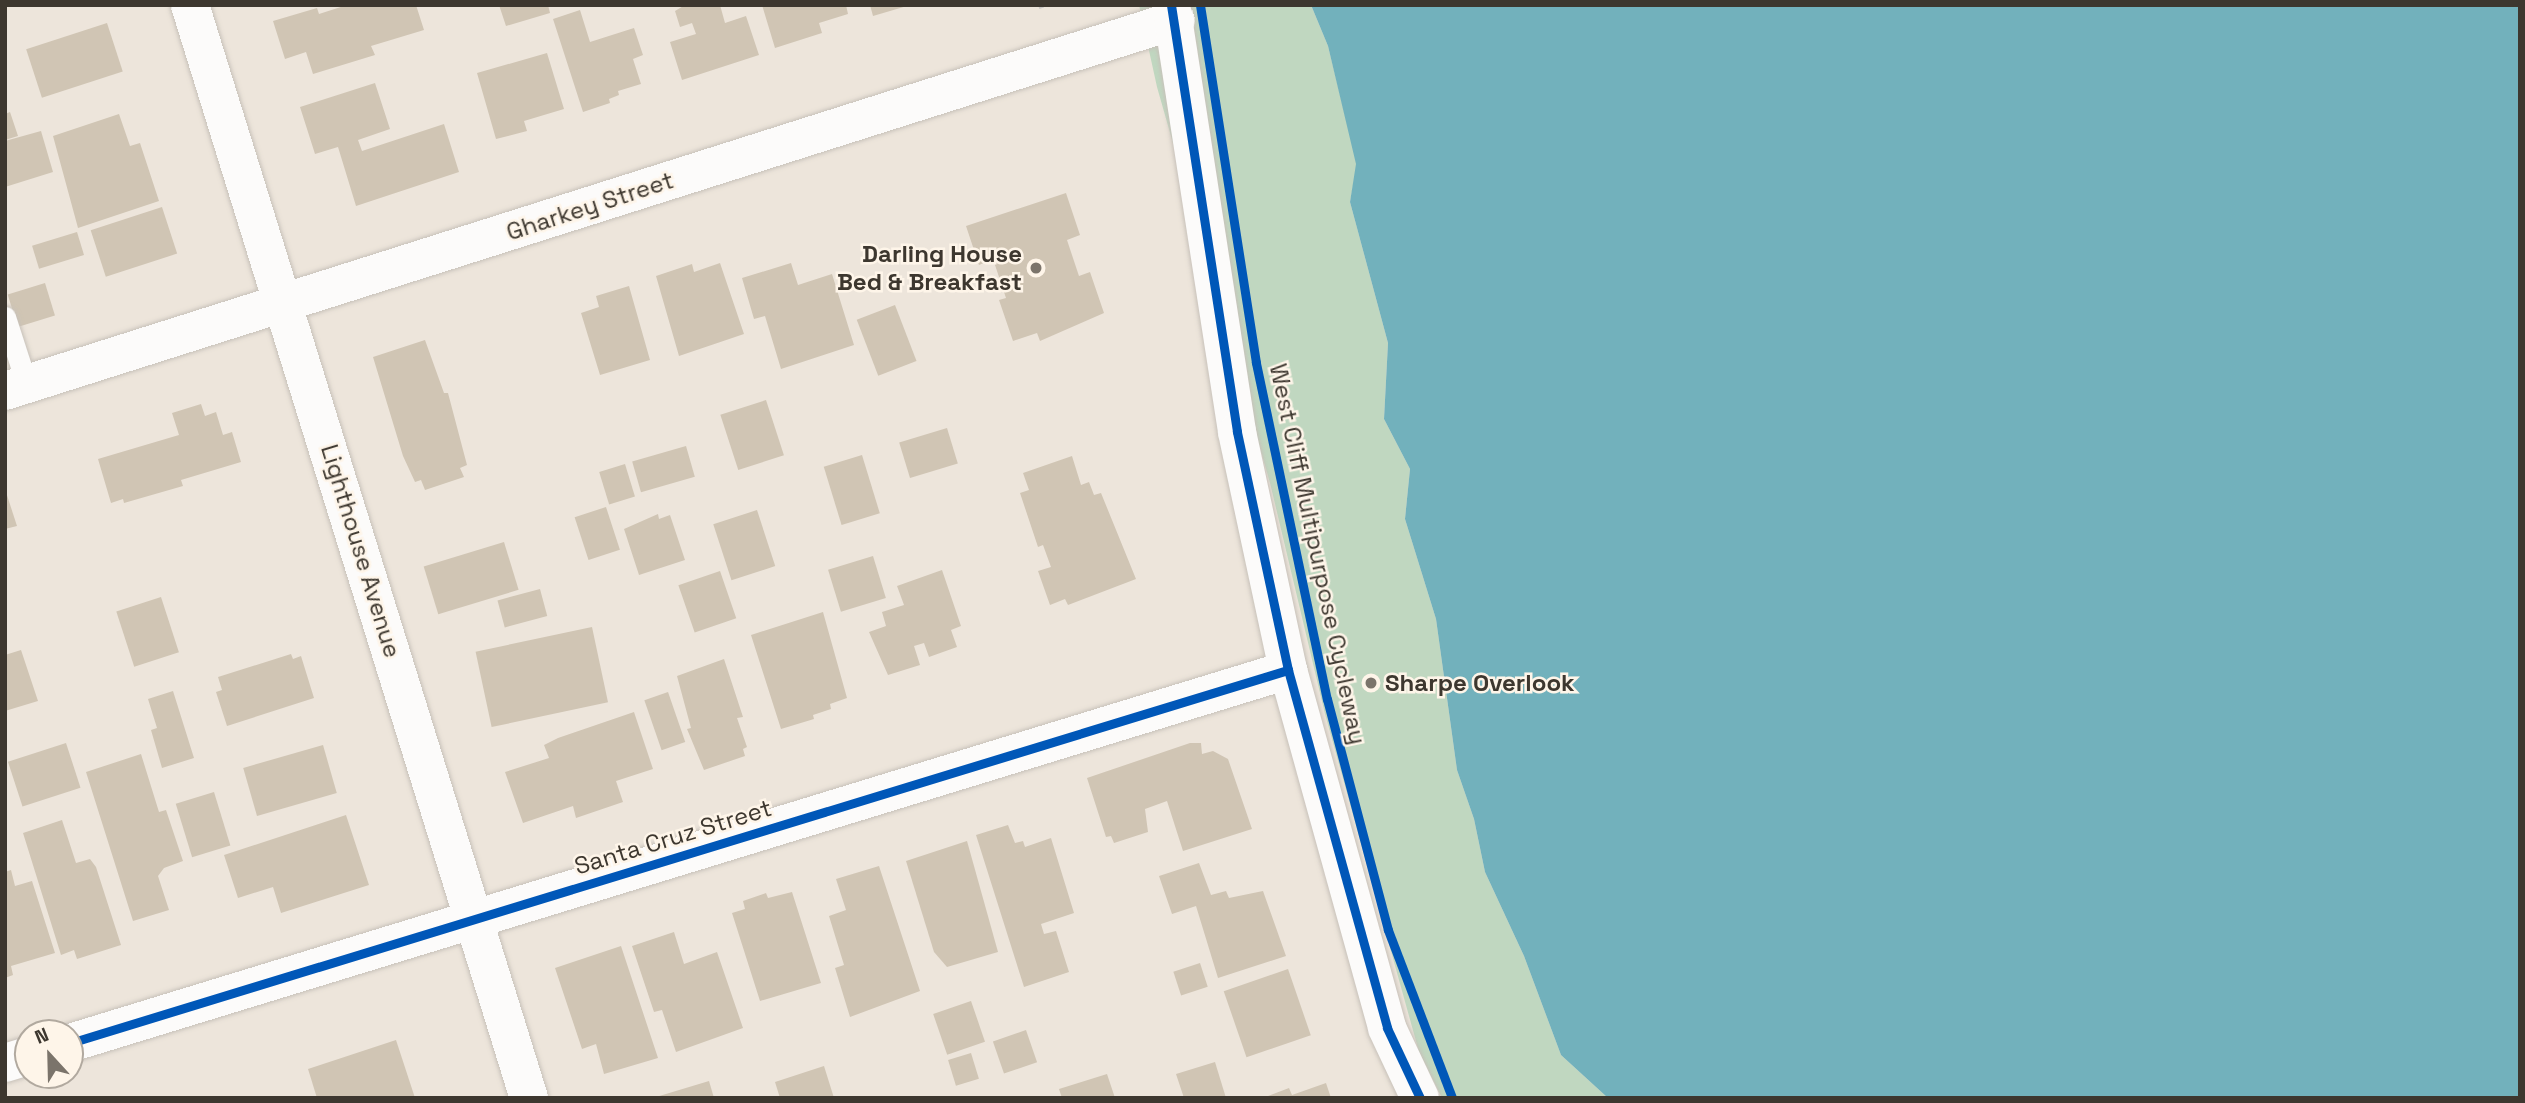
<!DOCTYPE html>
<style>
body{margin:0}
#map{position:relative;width:2525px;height:1103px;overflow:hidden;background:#ede5db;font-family:"Space Grotesk",sans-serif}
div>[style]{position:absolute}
.green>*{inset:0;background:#c0d7c0}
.water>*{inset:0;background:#72b1bc}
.building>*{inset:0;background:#d0c5b4;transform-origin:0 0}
.path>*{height:4.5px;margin-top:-2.25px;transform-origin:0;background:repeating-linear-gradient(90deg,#cbc8c5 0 3.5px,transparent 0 8.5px)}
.roads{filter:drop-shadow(0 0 2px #c7c1b9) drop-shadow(0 0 2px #c7c1b9)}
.lane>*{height:21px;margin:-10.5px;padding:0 10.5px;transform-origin:10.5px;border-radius:10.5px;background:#fcfbfa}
.street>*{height:38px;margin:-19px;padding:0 19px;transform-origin:19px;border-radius:19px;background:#fcfbfa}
.secondary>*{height:38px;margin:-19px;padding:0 19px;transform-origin:19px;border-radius:19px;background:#fcfbfa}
.cycleway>*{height:9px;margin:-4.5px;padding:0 4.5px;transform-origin:4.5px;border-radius:4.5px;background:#0057b8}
.dots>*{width:19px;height:19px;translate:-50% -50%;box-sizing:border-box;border:4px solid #fef5e9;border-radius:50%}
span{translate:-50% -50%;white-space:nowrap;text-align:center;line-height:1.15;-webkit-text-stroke:5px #fef5e9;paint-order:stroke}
.street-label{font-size:24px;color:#3d372f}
.poi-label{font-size:24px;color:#3d372f;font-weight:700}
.right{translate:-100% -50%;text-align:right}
.left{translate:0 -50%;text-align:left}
.frame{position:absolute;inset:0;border:7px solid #3d372f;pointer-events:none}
.north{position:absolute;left:14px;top:1019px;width:70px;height:70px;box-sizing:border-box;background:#fef5e9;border:2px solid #b1a99f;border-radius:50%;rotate:338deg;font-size:19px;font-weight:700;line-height:28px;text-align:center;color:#3d372f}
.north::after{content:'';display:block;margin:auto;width:24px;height:32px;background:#7b746b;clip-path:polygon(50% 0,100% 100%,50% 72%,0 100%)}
</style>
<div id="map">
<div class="green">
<div style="clip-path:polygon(1139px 5px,1311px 5px,1328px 46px,1357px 164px,1350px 202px,1388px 343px,1384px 419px,1410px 469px,1405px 519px,1436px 619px,1457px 770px,1474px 819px,1485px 872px,1524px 956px,1561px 1055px,1608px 1098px,1442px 1098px,1419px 1052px,1325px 714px,1270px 483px,1157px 87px)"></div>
</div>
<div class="water">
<div style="clip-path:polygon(1311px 5px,2520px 5px,2520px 1098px,1608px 1098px,1561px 1055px,1524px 956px,1485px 872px,1474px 819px,1457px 770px,1436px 619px,1405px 519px,1410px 469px,1384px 419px,1388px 343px,1350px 202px,1356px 164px,1328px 46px)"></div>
</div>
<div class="building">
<div style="clip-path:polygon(347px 5px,416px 5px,424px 30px,371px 46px,375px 55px,313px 74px,306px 52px,285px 59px,273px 21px,317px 8px,319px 14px)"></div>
<div style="clip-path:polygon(499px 5px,548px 5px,550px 13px,506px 26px)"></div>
<div style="clip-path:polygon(685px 5px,720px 5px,725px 23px,746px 16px,759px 55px,682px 80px,670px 42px,696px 34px,692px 23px,680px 27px,675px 11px)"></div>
<div style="clip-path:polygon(762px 5px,846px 5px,848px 14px,819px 23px,822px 33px,775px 48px)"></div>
<div style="clip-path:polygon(870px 5px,907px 5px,907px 6px,873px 16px)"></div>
<div style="clip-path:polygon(580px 10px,590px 42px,634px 28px,643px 55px,633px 59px,641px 84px,618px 91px,619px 95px,609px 99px,610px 103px,583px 112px,553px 19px)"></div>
<div style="left:107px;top:23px;width:51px;height:85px;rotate:72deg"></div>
<div style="clip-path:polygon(547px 53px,564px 109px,524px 121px,527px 131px,496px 139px,477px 73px)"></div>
<div style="clip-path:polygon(375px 83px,390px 129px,358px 140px,362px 151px,444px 124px,459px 172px,356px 206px,338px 147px,315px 154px,300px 107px)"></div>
<div style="clip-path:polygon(10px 112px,18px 136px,5px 140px,5px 114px)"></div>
<div style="clip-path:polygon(119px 114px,130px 146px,140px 143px,159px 201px,78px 228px,53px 136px)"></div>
<div style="clip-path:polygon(41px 131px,53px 172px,5px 187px,5px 141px)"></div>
<div style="clip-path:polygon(1066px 193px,1080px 235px,1067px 240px,1079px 276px,1090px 272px,1104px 313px,1040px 341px,1037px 333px,1013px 341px,999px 300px,1006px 298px,993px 259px,979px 265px,966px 226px)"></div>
<div style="left:162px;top:207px;width:49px;height:75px;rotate:72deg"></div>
<div style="left:77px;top:232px;width:24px;height:47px;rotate:73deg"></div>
<div style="clip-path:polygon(720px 263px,744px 334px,679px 356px,656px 276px,692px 264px,694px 272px)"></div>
<div style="clip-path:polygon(791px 263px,798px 285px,832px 274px,854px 345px,781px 369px,765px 316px,754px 319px,742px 278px)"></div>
<div style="left:45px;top:283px;width:34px;height:39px;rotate:73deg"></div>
<div style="clip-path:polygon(629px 286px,650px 360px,600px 375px,581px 313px,599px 307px,596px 296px)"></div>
<div style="left:895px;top:305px;width:60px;height:41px;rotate:69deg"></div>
<div style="clip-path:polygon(425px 340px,444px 393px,448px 393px,467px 465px,460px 468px,464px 477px,425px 490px,421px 480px,415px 482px,403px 456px,373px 357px)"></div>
<div style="left:766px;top:400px;width:58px;height:48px;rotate:72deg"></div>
<div style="clip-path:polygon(201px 404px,205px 416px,216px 412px,223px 435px,232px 432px,241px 462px,181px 480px,183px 486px,124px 503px,123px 499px,111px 503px,98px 459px,179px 435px,172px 413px)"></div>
<div style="left:947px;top:428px;width:37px;height:50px;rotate:73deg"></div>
<div style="left:686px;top:446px;width:32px;height:56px;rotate:74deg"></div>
<div style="left:862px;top:455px;width:61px;height:40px;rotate:73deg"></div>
<div style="clip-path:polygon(1072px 456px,1081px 485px,1089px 482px,1094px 495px,1101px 493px,1136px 579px,1068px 605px,1065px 599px,1050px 605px,1038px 571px,1051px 567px,1043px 545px,1038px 547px,1020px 493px,1029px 490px,1023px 473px)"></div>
<div style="left:625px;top:464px;width:34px;height:27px;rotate:73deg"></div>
<div style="clip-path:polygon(5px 489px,17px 526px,5px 529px)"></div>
<div style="left:606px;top:507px;width:45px;height:33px;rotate:72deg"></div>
<div style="left:757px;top:510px;width:59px;height:46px;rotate:72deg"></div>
<div style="clip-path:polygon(658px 514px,659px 519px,670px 515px,685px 560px,639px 575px,624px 529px)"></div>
<div style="left:504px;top:542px;width:50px;height:84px;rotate:73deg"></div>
<div style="left:873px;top:556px;width:44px;height:47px;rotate:73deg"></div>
<div style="clip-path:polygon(942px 570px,961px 626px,951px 630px,957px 647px,929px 657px,924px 643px,914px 646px,920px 665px,888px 675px,869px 632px,886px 626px,882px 612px,904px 605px,897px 586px)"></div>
<div style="left:720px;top:571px;width:50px;height:44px;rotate:71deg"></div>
<div style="left:540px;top:589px;width:28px;height:44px;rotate:75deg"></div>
<div style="left:161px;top:597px;width:58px;height:47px;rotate:72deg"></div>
<div style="clip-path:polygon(823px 612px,847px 698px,830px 704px,831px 709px,813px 715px,814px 719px,781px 729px,751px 635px)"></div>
<div style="left:592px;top:627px;width:77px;height:119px;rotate:78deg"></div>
<div style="clip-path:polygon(21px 650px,38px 701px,5px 711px,5px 655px)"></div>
<div style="clip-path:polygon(291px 654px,293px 659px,301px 656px,314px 698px,227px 726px,216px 692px,222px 690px,218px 677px)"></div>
<div style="clip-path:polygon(724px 659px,743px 717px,737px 718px,747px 747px,743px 749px,745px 756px,704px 770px,687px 729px,691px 728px,677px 676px)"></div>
<div style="clip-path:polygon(173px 691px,194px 758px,162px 768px,151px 730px,157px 728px,148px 699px)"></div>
<div style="left:668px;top:692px;width:53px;height:25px;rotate:71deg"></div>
<div style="clip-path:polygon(634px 712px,653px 769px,616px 781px,623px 802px,576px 818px,573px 806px,523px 823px,505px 772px,549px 758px,544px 745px,558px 738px)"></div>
<div style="left:66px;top:743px;width:47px;height:61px;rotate:72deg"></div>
<div style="clip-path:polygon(1190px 743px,1201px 743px,1202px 754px,1213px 751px,1228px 759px,1252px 829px,1183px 851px,1167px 801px,1145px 809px,1148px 832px,1114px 843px,1111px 836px,1106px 837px,1087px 778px)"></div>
<div style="left:323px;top:745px;width:50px;height:83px;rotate:74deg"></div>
<div style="clip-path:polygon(141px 754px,159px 812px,166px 810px,183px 861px,164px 868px,158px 876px,169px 910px,133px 921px,86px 772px)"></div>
<div style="left:214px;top:792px;width:56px;height:40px;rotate:73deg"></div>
<div style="clip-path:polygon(346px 815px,369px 885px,281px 913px,273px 887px,238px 898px,224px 855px)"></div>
<div style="clip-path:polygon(62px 820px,76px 863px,90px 859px,96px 867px,121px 945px,77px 959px,74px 950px,61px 955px,23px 833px)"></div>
<div style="clip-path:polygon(1008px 825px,1015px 843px,1023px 841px,1025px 847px,1051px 838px,1074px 913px,1041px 924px,1044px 934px,1056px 931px,1069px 972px,1024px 987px,976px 835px)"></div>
<div style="clip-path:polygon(967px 841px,998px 952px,947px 967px,934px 952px,906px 861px)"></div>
<div style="clip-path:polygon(1199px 863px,1211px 895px,1226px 891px,1229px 898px,1263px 891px,1286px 956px,1218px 978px,1196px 906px,1172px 914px,1159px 876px)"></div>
<div style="clip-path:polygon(879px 866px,920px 991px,850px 1017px,835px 968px,844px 965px,829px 916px,846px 910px,836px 879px)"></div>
<div style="clip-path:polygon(11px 870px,15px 886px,32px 881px,55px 953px,11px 966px,13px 975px,5px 978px,5px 872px)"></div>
<div style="clip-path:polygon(792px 892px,821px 983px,760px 1001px,732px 913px,745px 909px,743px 901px,766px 893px,768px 898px)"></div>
<div style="clip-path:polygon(674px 932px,684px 964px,717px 952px,743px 1028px,676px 1052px,662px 1010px,654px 1012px,632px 946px)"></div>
<div style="clip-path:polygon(621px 946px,658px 1058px,604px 1074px,596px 1044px,582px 1049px,555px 968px)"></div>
<div style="left:1200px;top:963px;width:25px;height:28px;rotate:72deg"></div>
<div style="left:1288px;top:969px;width:70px;height:68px;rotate:71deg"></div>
<div style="left:971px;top:1001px;width:43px;height:40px;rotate:71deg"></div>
<div style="left:1026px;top:1030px;width:34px;height:35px;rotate:71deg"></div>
<div style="clip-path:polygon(396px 1040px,415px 1098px,317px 1098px,308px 1069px)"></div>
<div style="left:971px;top:1053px;width:27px;height:24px;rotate:73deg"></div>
<div style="clip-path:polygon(1215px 1062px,1226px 1098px,1184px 1098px,1176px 1074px)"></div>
<div style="clip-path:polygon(824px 1066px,834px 1098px,780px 1098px,775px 1082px)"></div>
<div style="clip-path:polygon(1107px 1074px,1115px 1098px,1062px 1098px,1059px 1089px)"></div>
<div style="clip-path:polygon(709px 1081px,714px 1098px,657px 1098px,656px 1097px)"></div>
<div style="clip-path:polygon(1326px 1083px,1331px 1098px,1263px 1098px,1289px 1088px,1292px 1095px)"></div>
</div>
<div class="path">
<div style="left:1041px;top:5px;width:3px;rotate:72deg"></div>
</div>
<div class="roads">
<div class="lane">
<div style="left:5px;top:317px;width:71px;rotate:72.1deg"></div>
</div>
<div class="street">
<div style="left:190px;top:5px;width:1144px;rotate:72.77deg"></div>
<div style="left:5px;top:391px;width:1228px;rotate:-17.58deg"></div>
<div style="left:70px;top:1043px;width:1274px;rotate:-17.03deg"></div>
<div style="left:5px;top:1063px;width:24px;rotate:-17deg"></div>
</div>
<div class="secondary">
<div style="left:1171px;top:5px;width:432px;rotate:81.2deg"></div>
<div style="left:1237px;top:432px;width:243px;rotate:77.9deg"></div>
<div style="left:1288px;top:670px;width:371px;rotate:74.5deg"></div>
<div style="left:1387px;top:1028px;width:77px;rotate:64.8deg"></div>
</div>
</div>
<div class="cycleway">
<div style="left:1171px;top:5px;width:432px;rotate:81.2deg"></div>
<div style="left:1237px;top:432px;width:243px;rotate:77.9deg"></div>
<div style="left:1288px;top:670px;width:371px;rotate:74.5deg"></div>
<div style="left:1387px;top:1028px;width:77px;rotate:64.8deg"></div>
<div style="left:1200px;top:5px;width:362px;rotate:81.1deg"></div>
<div style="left:1256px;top:363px;width:343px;rotate:78.1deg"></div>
<div style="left:1327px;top:699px;width:239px;rotate:75.2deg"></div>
<div style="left:1388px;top:930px;width:180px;rotate:69.1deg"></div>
<div style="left:70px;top:1043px;width:1274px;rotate:-17.03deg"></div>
</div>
<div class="dots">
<div style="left:1036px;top:268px;background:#7b746b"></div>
<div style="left:1371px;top:683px;background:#7b746b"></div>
</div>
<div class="street-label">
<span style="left:590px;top:206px;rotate:-18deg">Gharkey Street</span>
<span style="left:361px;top:551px;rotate:73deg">Lighthouse Avenue</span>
<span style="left:1318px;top:554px;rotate:78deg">West Cliff Multipurpose Cycleway</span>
<span style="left:673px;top:837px;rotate:-17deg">Santa Cruz Street</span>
</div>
<div class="poi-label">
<span class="right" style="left:1022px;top:268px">Darling House<br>Bed &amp; Breakfast</span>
<span class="left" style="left:1385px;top:683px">Sharpe Overlook</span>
</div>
<div class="frame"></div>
<div class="north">N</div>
</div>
